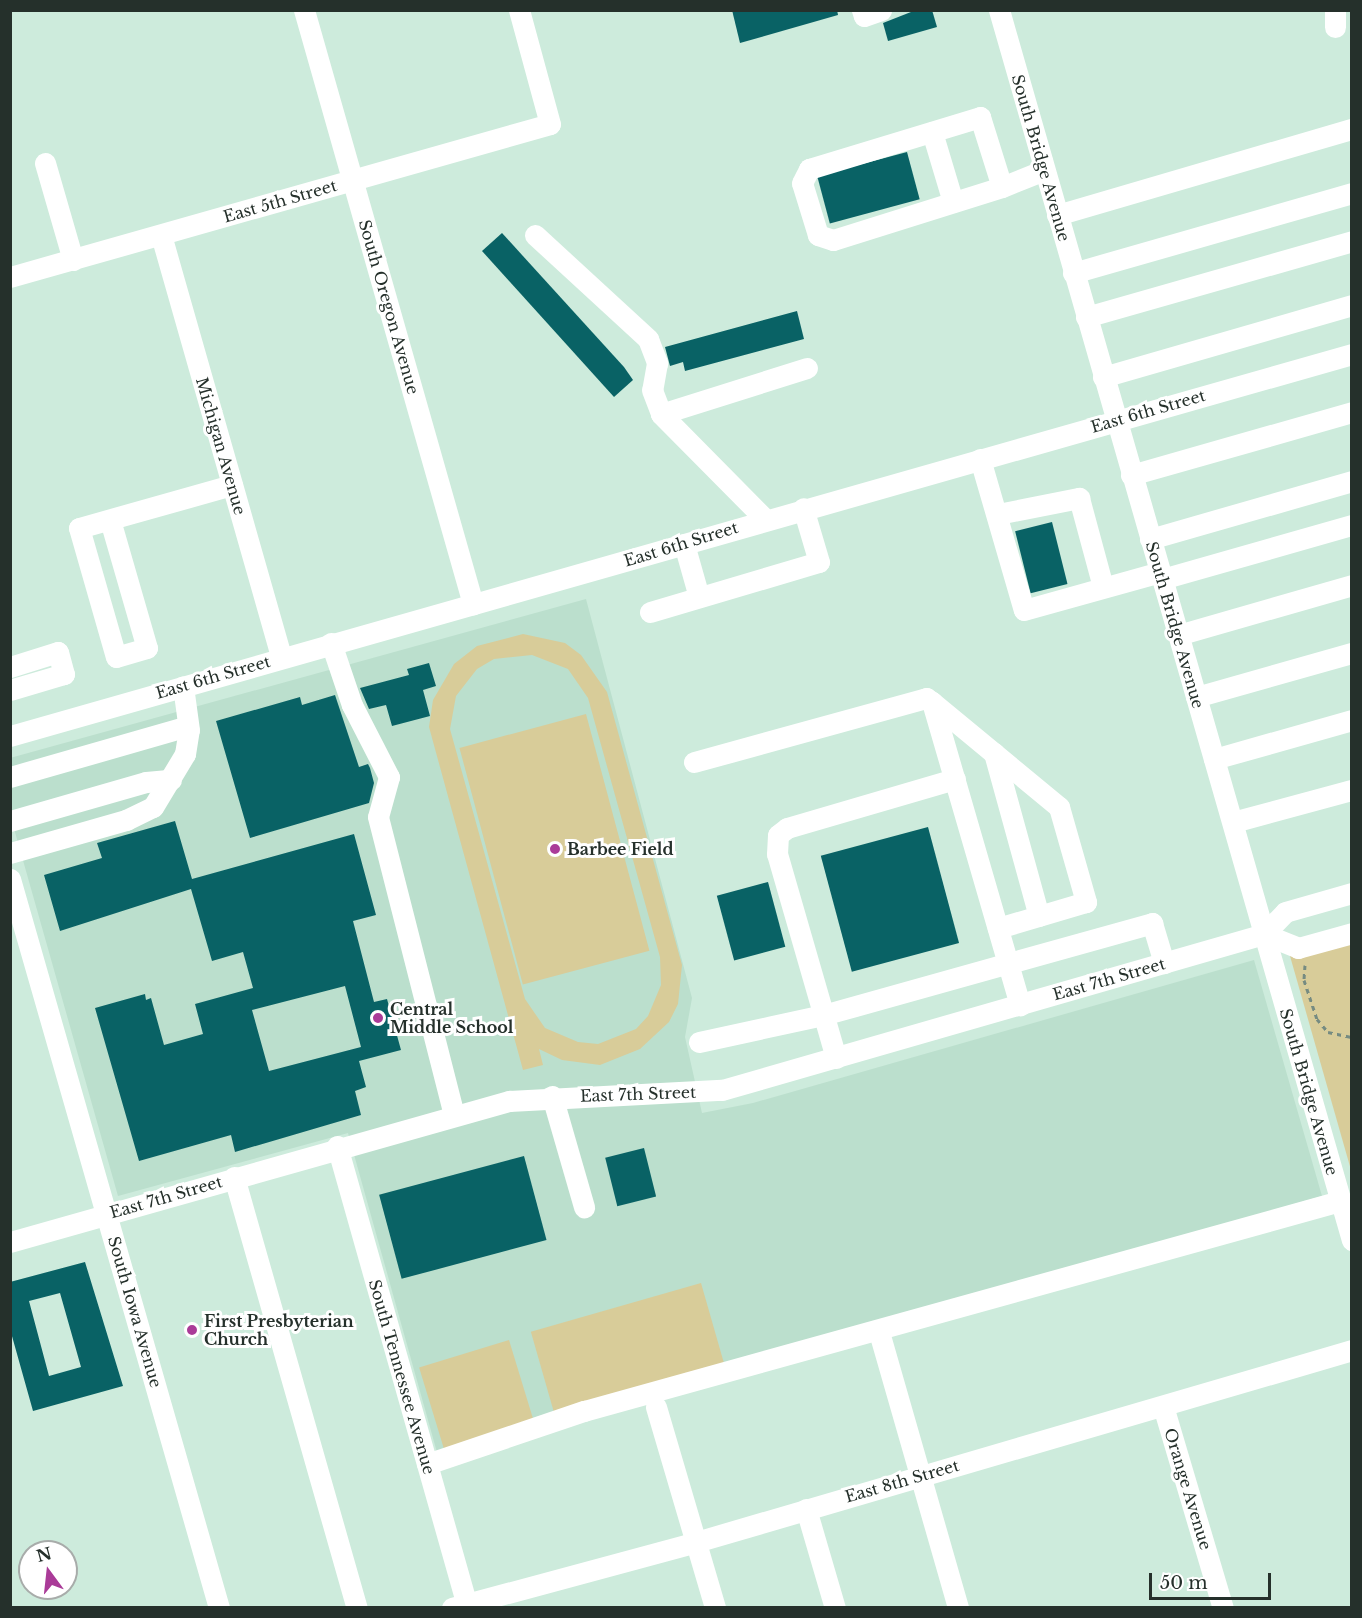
<!DOCTYPE html>
<style>
body{margin:0}
#map{position:relative;width:1362px;height:1618px;overflow:hidden;background:#cdebdc;font-family:"Libre Baskerville",serif}
div>[style]{position:absolute}
.built>*{inset:0;background:#bbdfcd}
.green>*{inset:0;background:#d8cc99;transform-origin:0 0}
.building>*{inset:0;background:#096265;transform-origin:0 0}
.path>*{height:3px;margin-top:-1.5px;transform-origin:0;background:repeating-linear-gradient(90deg,#768b81 0 4.5px,transparent 0 9px)}
.minor>*{height:21px;margin:-10.5px;padding:0 10.5px;transform-origin:10.5px;border-radius:10.5px;background:#fff}
.dots>*{width:16px;height:16px;translate:-50% -50%;box-sizing:border-box;border:3px solid #fff;border-radius:50%}
span{translate:-50% -50%;white-space:nowrap;text-align:center;line-height:1.15;-webkit-text-stroke:6px #fff;paint-order:stroke}
.street-label{font-size:16px;color:#25302b}
.poi-label{font-size:16px;color:#25302b;font-weight:700}
.left{translate:0 -50%;text-align:left}
.frame{position:absolute;inset:0;border:12px solid #25302b;pointer-events:none}
.north{position:absolute;left:18px;top:1540px;width:60px;height:60px;box-sizing:border-box;background:#fff;border:2px solid #a8acaa;border-radius:50%;rotate:345deg;font-size:16px;font-weight:700;line-height:24px;text-align:center;color:#25302b}
.north::after{content:'';display:block;margin:auto;width:21px;height:27px;background:#aa3b98;clip-path:polygon(50% 0,100% 100%,50% 72%,0 100%)}
.scale{position:absolute;left:1149px;top:1573px;width:122px;height:27px;box-sizing:border-box;border:3px solid #25302b;border-top:0;padding-left:8px;font-size:18px;line-height:21px;white-space:nowrap;color:#25302b;-webkit-text-stroke:4px #fff;paint-order:stroke}
</style>
<div id="map">
<div class="built">
<div style="clip-path:polygon(586px 599px,692px 998px,685px 1037px,702px 1113px,753px 1103px,1254px 960px,1322px 1196px,438px 1456px,348px 1133px,118px 1196px,11px 818px,10px 758px)"></div>
</div>
<div class="green">
<div style="clip-path:polygon(evenodd,523px 634px,565px 643px,581px 655px,607px 692px,682px 965px,678px 1004px,669px 1022px,640px 1049px,600px 1065px,562px 1060px,539px 1049px,543px 1065px,523px 1070px,429px 727px,433px 700px,454px 664px,477px 646px,523px 634px,532px 655px,568px 669px,588px 698px,660px 957px,661px 985px,648px 1016px,636px 1029px,598px 1044px,578px 1042px,545px 1028px,525px 999px,450px 729px,456px 696px,477px 669px,494px 659px,532px 655px)"></div>
<div style="left:586px;top:714px;width:245px;height:131px;rotate:75deg"></div>
<div style="clip-path:polygon(1351px 938px,1351px 1170px,1290px 956px)"></div>
<div style="left:701px;top:1283px;width:85px;height:177px;rotate:74deg"></div>
<div style="left:509px;top:1340px;width:88px;height:94px;rotate:73deg"></div>
</div>
<div class="building">
<div style="clip-path:polygon(732px 10px,837px 10px,838px 15px,740px 43px)"></div>
<div style="clip-path:polygon(916px 10px,932px 10px,937px 27px,888px 41px,883px 23px)"></div>
<div style="left:907px;top:152px;width:49px;height:93px;rotate:75deg"></div>
<div style="clip-path:polygon(502px 233px,624px 367px,633px 380px,614px 397px,482px 251px)"></div>
<div style="clip-path:polygon(797px 311px,804px 339px,685px 371px,683px 362px,670px 366px,665px 347px)"></div>
<div style="left:1052px;top:522px;width:64px;height:38px;rotate:76deg"></div>
<div style="clip-path:polygon(429px 663px,436px 686px,423px 690px,430px 716px,392px 726px,386px 705px,369px 709px,360px 688px,409px 675px,407px 669px)"></div>
<div style="clip-path:polygon(335px 695px,359px 767px,368px 764px,370px 768px,374px 783px,369px 803px,250px 838px,216px 721px,300px 697px,302px 705px)"></div>
<div style="clip-path:polygon(evenodd,175px 821px,192px 879px,354px 834px,376px 915px,353px 921px,374px 1002px,387px 999px,401px 1050px,359px 1061px,366px 1087px,355px 1091px,361px 1115px,235px 1152px,231px 1135px,139px 1161px,95px 1008px,145px 994px,146px 1000px,151px 998px,164px 1045px,203px 1034px,195px 1004px,253px 988px,243px 952px,212px 961px,191px 889px,60px 931px,44px 875px,102px 858px,97px 843px,175px 821px,345px 986px,361px 1047px,269px 1071px,252px 1010px,345px 986px)"></div>
<div style="left:928px;top:827px;width:120px;height:111px;rotate:75deg"></div>
<div style="left:768px;top:882px;width:67px;height:53px;rotate:75deg"></div>
<div style="left:644px;top:1148px;width:50px;height:40px;rotate:76deg"></div>
<div style="left:524px;top:1156px;width:87px;height:150px;rotate:75deg"></div>
<div style="clip-path:polygon(evenodd,85px 1262px,123px 1386px,33px 1411px,10px 1329px,10px 1282px,85px 1262px,60px 1293px,81px 1367px,49px 1376px,29px 1301px,60px 1293px)"></div>
</div>
<div class="path">
<div style="left:1305px;top:965px;width:15px;rotate:94deg"></div>
<div style="left:1304px;top:980px;width:41px;rotate:71.6deg"></div>
<div style="left:1317px;top:1019px;width:17px;rotate:50deg"></div>
<div style="left:1328px;top:1032px;width:25px;rotate:12deg"></div>
</div>
<div class="minor">
<div style="left:304px;top:10px;width:618px;rotate:74.12deg"></div>
<div style="left:862px;top:10px;width:6px;rotate:72deg"></div>
<div style="left:864px;top:16px;width:18px;rotate:-19deg"></div>
<div style="left:999px;top:10px;width:1280px;rotate:73.99deg"></div>
<div style="left:1335px;top:10px;width:17px;rotate:90deg"></div>
<div style="left:932px;top:132px;width:73px;rotate:73.3deg"></div>
<div style="left:45px;top:163px;width:101px;rotate:73.9deg"></div>
<div style="left:1002px;top:187px;width:177px;rotate:162.6deg"></div>
<div style="left:833px;top:240px;width:16px;rotate:-162deg"></div>
<div style="left:818px;top:235px;width:54px;rotate:-107.1deg"></div>
<div style="left:802px;top:183px;width:16px;rotate:-63deg"></div>
<div style="left:809px;top:169px;width:179px;rotate:-16.9deg"></div>
<div style="left:980px;top:117px;width:73px;rotate:72.6deg"></div>
<div style="left:1002px;top:187px;width:45px;rotate:-22deg"></div>
<div style="left:1057px;top:215px;width:307px;rotate:-16.3deg"></div>
<div style="left:161px;top:235px;width:439px;rotate:74.1deg"></div>
<div style="left:535px;top:235px;width:154px;rotate:42.6deg"></div>
<div style="left:648px;top:339px;width:26px;rotate:69deg"></div>
<div style="left:657px;top:363px;width:27px;rotate:100deg"></div>
<div style="left:652px;top:390px;width:26px;rotate:69deg"></div>
<div style="left:661px;top:414px;width:148px;rotate:45.3deg"></div>
<div style="left:1073px;top:273px;width:290px;rotate:-16deg"></div>
<div style="left:10px;top:277px;width:561px;rotate:-15.82deg"></div>
<div style="left:550px;top:124px;width:118px;rotate:-105.2deg"></div>
<div style="left:1086px;top:317px;width:277px;rotate:-15.9deg"></div>
<div style="left:1103px;top:377px;width:259px;rotate:-16.1deg"></div>
<div style="left:661px;top:414px;width:153px;rotate:-17.5deg"></div>
<div style="left:980px;top:459px;width:157px;rotate:73.8deg"></div>
<div style="left:1024px;top:610px;width:141px;rotate:-15.6deg"></div>
<div style="left:1131px;top:475px;width:230px;rotate:-15.9deg"></div>
<div style="left:998px;top:514px;width:83px;rotate:-11.2deg"></div>
<div style="left:1079px;top:498px;width:92px;rotate:74.9deg"></div>
<div style="left:110px;top:520px;width:133px;rotate:73.9deg"></div>
<div style="left:147px;top:648px;width:32px;rotate:164deg"></div>
<div style="left:116px;top:657px;width:134px;rotate:-106deg"></div>
<div style="left:79px;top:528px;width:159px;rotate:-15.7deg"></div>
<div style="left:1150px;top:539px;width:210px;rotate:-16deg"></div>
<div style="left:684px;top:544px;width:55px;rotate:74.2deg"></div>
<div style="left:1162px;top:579px;width:198px;rotate:-15.9deg"></div>
<div style="left:650px;top:612px;width:176px;rotate:-16.5deg"></div>
<div style="left:819px;top:562px;width:56px;rotate:-106.5deg"></div>
<div style="left:1178px;top:635px;width:181px;rotate:-16deg"></div>
<div style="left:331px;top:643px;width:65px;rotate:71.3deg"></div>
<div style="left:352px;top:705px;width:81px;rotate:62.8deg"></div>
<div style="left:389px;top:777px;width:41px;rotate:105.4deg"></div>
<div style="left:378px;top:817px;width:308px;rotate:75.7deg"></div>
<div style="left:10px;top:667px;width:50px;rotate:-17.4deg"></div>
<div style="left:58px;top:652px;width:23px;rotate:75deg"></div>
<div style="left:64px;top:674px;width:56px;rotate:163.5deg"></div>
<div style="left:1196px;top:697px;width:162px;rotate:-15.8deg"></div>
<div style="left:932px;top:702px;width:165px;rotate:39.6deg"></div>
<div style="left:1059px;top:807px;width:99px;rotate:74.1deg"></div>
<div style="left:1086px;top:902px;width:92px;rotate:163.5deg"></div>
<div style="left:10px;top:736px;width:1395px;rotate:-15.89deg"></div>
<div style="left:994px;top:753px;width:169px;rotate:74.6deg"></div>
<div style="left:1214px;top:759px;width:143px;rotate:-15.8deg"></div>
<div style="left:694px;top:762px;width:241px;rotate:-15.4deg"></div>
<div style="left:926px;top:698px;width:7px;rotate:34deg"></div>
<div style="left:932px;top:702px;width:316px;rotate:73.8deg"></div>
<div style="left:10px;top:777px;width:185px;rotate:-16deg"></div>
<div style="left:10px;top:821px;width:141px;rotate:-16deg"></div>
<div style="left:146px;top:782px;width:25px;rotate:-5deg"></div>
<div style="left:1233px;top:822px;width:123px;rotate:-15.1deg"></div>
<div style="left:10px;top:853px;width:121px;rotate:-15.9deg"></div>
<div style="left:126px;top:820px;width:30px;rotate:-26deg"></div>
<div style="left:153px;top:807px;width:62px;rotate:-58.9deg"></div>
<div style="left:185px;top:754px;width:24px;rotate:-81deg"></div>
<div style="left:189px;top:730px;width:44px;rotate:-97.8deg"></div>
<div style="left:10px;top:879px;width:758px;rotate:74deg"></div>
<div style="left:1264px;top:934px;width:37px;rotate:22deg"></div>
<div style="left:1298px;top:948px;width:56px;rotate:-15.5deg"></div>
<div style="left:699px;top:1042px;width:127px;rotate:-12.3deg"></div>
<div style="left:823px;top:1015px;width:342px;rotate:-15.6deg"></div>
<div style="left:1152px;top:923px;width:42px;rotate:73.3deg"></div>
<div style="left:836px;top:1058px;width:212px;rotate:-106.1deg"></div>
<div style="left:777px;top:854px;width:19px;rotate:-87deg"></div>
<div style="left:778px;top:835px;width:11px;rotate:-38deg"></div>
<div style="left:787px;top:828px;width:175px;rotate:-16.3deg"></div>
<div style="left:552px;top:1096px;width:116px;rotate:73.9deg"></div>
<div style="left:337px;top:1146px;width:480px;rotate:74.2deg"></div>
<div style="left:234px;top:1177px;width:448px;rotate:74.1deg"></div>
<div style="left:10px;top:1242px;width:519px;rotate:-15.78deg"></div>
<div style="left:509px;top:1101px;width:213px;rotate:-3deg"></div>
<div style="left:722px;top:1090px;width:564px;rotate:-16.06deg"></div>
<div style="left:1264px;top:934px;width:30px;rotate:-46deg"></div>
<div style="left:1285px;top:912px;width:70px;rotate:-15.8deg"></div>
<div style="left:879px;top:1332px;width:287px;rotate:74deg"></div>
<div style="left:1163px;top:1406px;width:211px;rotate:73.5deg"></div>
<div style="left:656px;top:1407px;width:209px;rotate:73.6deg"></div>
<div style="left:427px;top:1464px;width:166px;rotate:-18.7deg"></div>
<div style="left:584px;top:1411px;width:785px;rotate:-15.52deg"></div>
<div style="left:806px;top:1509px;width:103px;rotate:73.7deg"></div>
<div style="left:452px;top:1608px;width:253px;rotate:-15.1deg"></div>
<div style="left:696px;top:1542px;width:684px;rotate:-16.31deg"></div>
</div>
<div class="dots">
<div style="left:555px;top:849px;background:#aa3b98"></div>
<div style="left:378px;top:1018px;background:#aa3b98"></div>
<div style="left:192px;top:1330px;background:#aa3b98"></div>
</div>
<div class="street-label">
<span style="left:1041px;top:158px;rotate:74deg">South Bridge Avenue</span>
<span style="left:280px;top:201px;rotate:-16deg">East 5th Street</span>
<span style="left:389px;top:307px;rotate:74deg">South Oregon Avenue</span>
<span style="left:1148px;top:411px;rotate:-16deg">East 6th Street</span>
<span style="left:221px;top:446px;rotate:74deg">Michigan Avenue</span>
<span style="left:681px;top:544px;rotate:-17deg">East 6th Street</span>
<span style="left:1175px;top:625px;rotate:74deg">South Bridge Avenue</span>
<span style="left:213px;top:677px;rotate:-16deg">East 6th Street</span>
<span style="left:1109px;top:979px;rotate:-16deg">East 7th Street</span>
<span style="left:1309px;top:1092px;rotate:74deg">South Bridge Avenue</span>
<span style="left:638px;top:1094px;rotate:-2deg">East 7th Street</span>
<span style="left:166px;top:1197px;rotate:-16deg">East 7th Street</span>
<span style="left:135px;top:1312px;rotate:74deg">South Iowa Avenue</span>
<span style="left:402px;top:1377px;rotate:74deg">South Tennessee Avenue</span>
<span style="left:902px;top:1481px;rotate:-16deg">East 8th Street</span>
<span style="left:1188px;top:1489px;rotate:73deg">Orange Avenue</span>
</div>
<div class="poi-label">
<span class="left" style="left:567px;top:849px">Barbee Field</span>
<span class="left" style="left:390px;top:1018px">Central<br>Middle School</span>
<span class="left" style="left:204px;top:1330px">First Presbyterian<br>Church</span>
</div>
<div class="frame"></div>
<div class="north">N</div>
<div class="scale">50 m</div>
</div>
